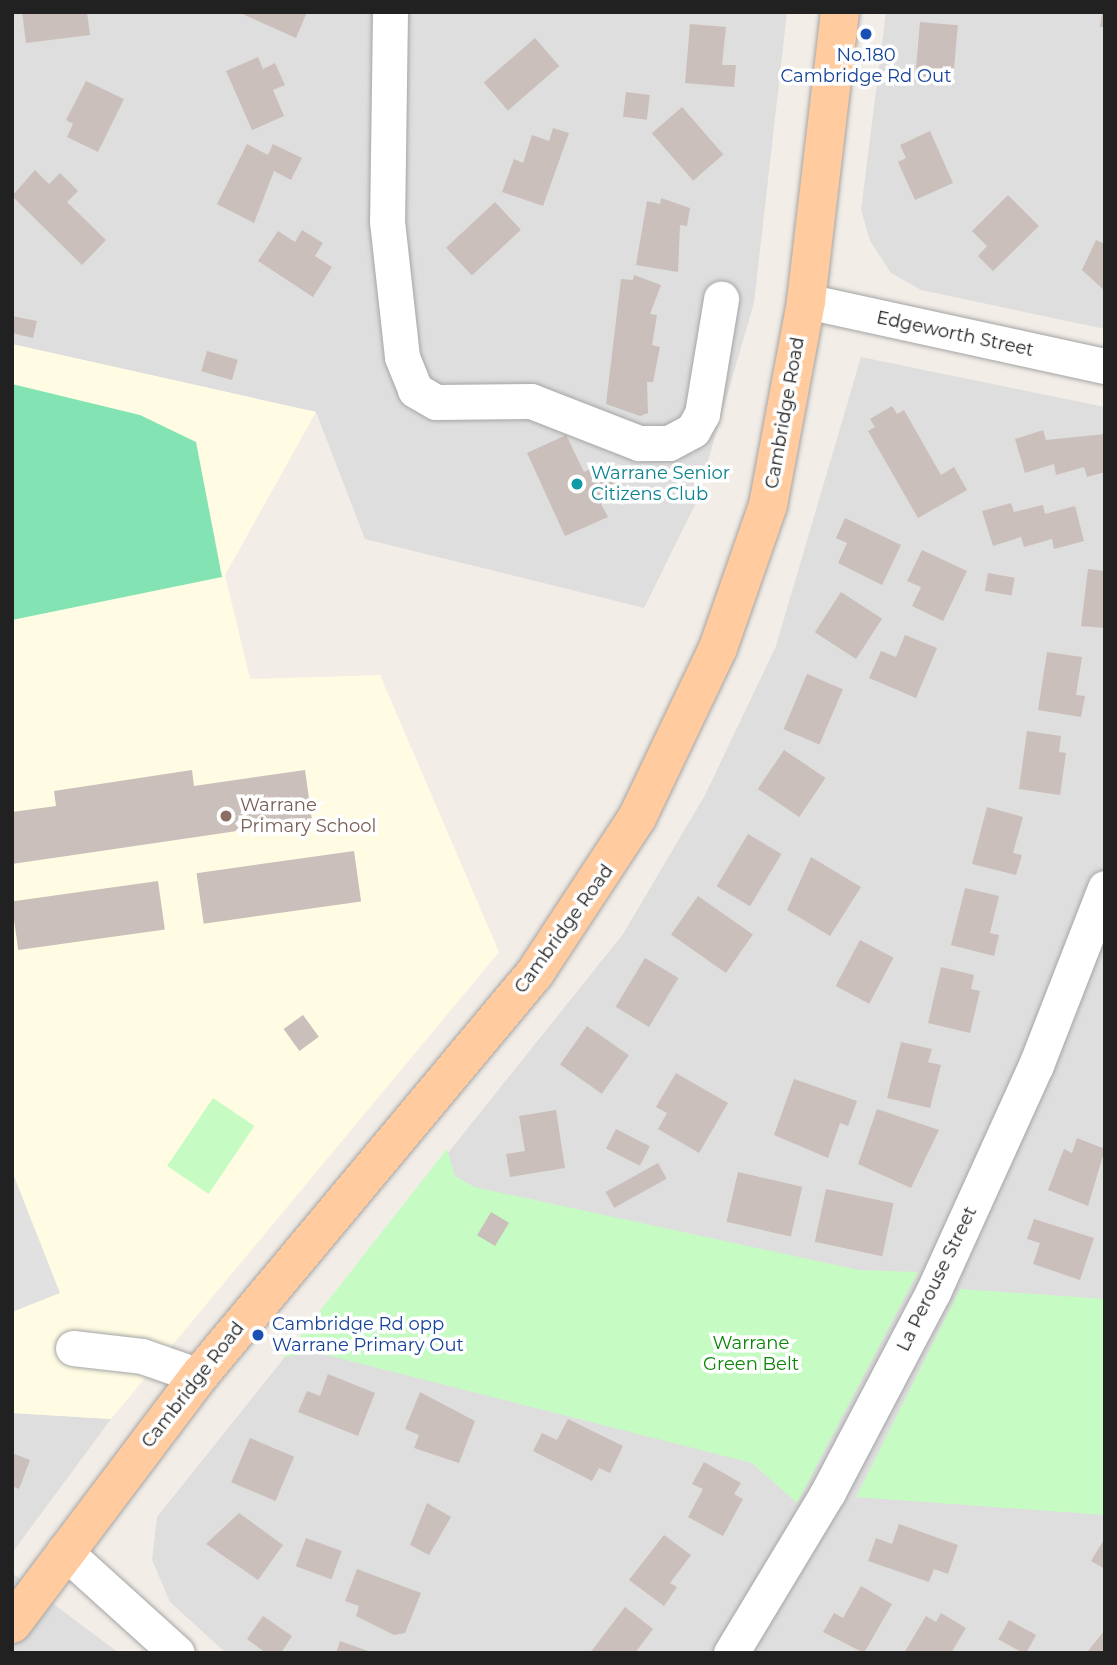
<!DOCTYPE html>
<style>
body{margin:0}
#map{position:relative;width:1117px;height:1665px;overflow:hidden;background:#f2ede7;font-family:Montserrat,sans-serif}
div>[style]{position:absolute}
.residential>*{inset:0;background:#dfdede}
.education>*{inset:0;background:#fffce3}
.park>*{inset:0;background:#c6fcc4;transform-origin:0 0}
.pitch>*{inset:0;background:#83e3b3}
.parking>*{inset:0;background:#e1e1e1}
.building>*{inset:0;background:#cabfba;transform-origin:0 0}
.roads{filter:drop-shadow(0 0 2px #a5a5a5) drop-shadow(0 0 2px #a5a5a5)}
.minor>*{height:35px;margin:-17.5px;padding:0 17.5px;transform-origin:17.5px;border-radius:17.5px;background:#fff}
.major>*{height:38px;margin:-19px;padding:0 19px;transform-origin:19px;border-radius:19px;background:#ffcb9f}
.dots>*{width:19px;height:19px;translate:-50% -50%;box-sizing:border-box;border:4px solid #fff;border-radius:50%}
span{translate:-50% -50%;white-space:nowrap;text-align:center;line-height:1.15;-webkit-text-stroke:7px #fff;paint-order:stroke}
.transit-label{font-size:18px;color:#164399}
.left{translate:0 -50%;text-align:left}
.street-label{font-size:18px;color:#212121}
.culture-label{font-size:18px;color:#0d838f}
.education-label{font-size:18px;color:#785e54}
.park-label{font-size:18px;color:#0b8608}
.frame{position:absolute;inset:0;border:14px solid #212121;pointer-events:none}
</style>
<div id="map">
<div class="residential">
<div style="clip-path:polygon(12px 12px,787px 12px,754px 303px,695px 505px,644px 608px,365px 539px,316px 412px,12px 344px)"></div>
<div style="clip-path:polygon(886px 12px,1105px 12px,1105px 329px,921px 290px,891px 273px,870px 241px,861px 210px)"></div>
<div style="clip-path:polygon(861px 357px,1105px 407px,1105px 1653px,226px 1653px,170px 1602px,152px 1560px,157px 1517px,623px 934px,705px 795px,776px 646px)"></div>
<div style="clip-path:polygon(12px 1413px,111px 1419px,12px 1553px)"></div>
<div style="clip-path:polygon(12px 1573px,119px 1653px,12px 1653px)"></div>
</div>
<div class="education">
<div style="clip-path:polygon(12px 344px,316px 412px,225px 575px,250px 679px,380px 675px,499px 952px,111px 1419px,12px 1413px)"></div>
</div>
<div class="park">
<div style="left:213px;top:1098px;width:50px;height:82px;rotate:34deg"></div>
<div style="clip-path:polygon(447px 1149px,455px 1176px,474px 1187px,859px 1270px,918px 1272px,797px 1503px,752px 1463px,311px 1351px,283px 1358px)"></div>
<div style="clip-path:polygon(960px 1289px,1105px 1299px,1105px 1515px,856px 1497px)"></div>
</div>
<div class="pitch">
<div style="clip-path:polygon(12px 384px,140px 415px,196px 442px,222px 577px,12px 620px)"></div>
</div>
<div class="parking">
<div style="clip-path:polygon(12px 1171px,60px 1293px,12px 1312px)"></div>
</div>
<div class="building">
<div style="clip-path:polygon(22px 12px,87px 12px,90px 35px,26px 43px)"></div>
<div style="clip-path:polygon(238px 12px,307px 12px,296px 38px)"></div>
<div style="clip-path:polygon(1102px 12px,1105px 12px,1105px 27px,1100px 27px)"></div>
<div style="left:920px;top:22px;width:38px;height:60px;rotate:5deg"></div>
<div style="clip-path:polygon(690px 24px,726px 27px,722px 65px,736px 65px,734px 87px,685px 83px)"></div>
<div style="left:535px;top:38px;width:37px;height:68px;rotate:49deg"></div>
<div style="clip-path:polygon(258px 57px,263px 69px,275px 63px,285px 85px,273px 90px,284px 116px,252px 130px,226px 71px)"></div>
<div style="clip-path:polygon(86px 81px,124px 99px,98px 152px,67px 137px,73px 124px,66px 120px)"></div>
<div style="left:626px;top:92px;width:24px;height:25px;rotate:7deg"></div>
<div style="left:682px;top:107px;width:63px;height:40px;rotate:49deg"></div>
<div style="clip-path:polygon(553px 128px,569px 133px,543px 206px,502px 192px,514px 159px,523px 163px,532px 135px,549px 141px)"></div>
<div style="clip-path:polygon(930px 131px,953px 183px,915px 200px,898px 162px,906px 158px,900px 145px)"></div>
<div style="clip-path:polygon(247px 144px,268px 155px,273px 144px,302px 158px,291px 180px,274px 171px,254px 223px,217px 204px)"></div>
<div style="clip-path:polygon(35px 170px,49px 184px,60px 173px,78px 191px,67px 202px,106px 240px,82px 265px,12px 196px)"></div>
<div style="clip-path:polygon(1008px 195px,1039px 226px,993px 271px,978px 256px,987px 246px,972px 231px)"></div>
<div style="clip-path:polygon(661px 198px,690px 208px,687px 226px,680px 225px,678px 272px,636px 265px,647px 201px,660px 204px)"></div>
<div style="left:495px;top:202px;width:38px;height:67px;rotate:47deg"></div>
<div style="clip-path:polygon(302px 230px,323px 243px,315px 256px,332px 267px,313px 297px,258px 261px,278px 231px,295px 242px)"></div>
<div style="clip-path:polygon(1096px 240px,1105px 244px,1105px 291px,1082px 270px)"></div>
<div style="clip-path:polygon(634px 275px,661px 285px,650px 314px,657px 315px,652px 345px,660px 347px,653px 382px,647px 382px,648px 413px,640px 416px,606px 404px,621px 279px,633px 280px)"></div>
<div style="clip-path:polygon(12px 316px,37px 321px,33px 338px,12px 333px)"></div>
<div style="left:207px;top:351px;width:32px;height:21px;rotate:16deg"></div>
<div style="clip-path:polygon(892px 406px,897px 414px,904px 410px,941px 475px,954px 467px,967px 490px,918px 518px,868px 431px,875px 427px,870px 419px)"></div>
<div style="clip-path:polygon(1043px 430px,1046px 440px,1105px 434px,1105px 472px,1087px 477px,1084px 467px,1056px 475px,1054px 464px,1025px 473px,1015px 439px)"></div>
<div style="clip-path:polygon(566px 435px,584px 472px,604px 462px,619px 496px,601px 504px,608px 517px,565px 536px,527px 453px)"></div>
<div style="clip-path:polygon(1011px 503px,1014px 512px,1043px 505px,1045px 514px,1075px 506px,1084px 541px,1054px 549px,1052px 539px,1024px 547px,1021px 537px,993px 546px,982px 511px)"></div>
<div style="clip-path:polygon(845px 518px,901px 545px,882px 585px,838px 563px,847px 543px,836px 538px)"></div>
<div style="clip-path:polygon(922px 550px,967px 571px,943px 621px,912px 606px,921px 587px,907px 581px)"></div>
<div style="clip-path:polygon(1088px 569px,1105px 571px,1105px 628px,1081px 626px)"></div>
<div style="left:988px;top:573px;width:27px;height:18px;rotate:10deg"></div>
<div style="left:841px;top:592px;width:49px;height:48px;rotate:33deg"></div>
<div style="clip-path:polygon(905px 635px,937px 648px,916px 698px,869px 678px,881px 651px,896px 657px)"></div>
<div style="clip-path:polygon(1047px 652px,1082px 657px,1076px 695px,1085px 696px,1081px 717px,1038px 710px)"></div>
<div style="left:807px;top:674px;width:39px;height:60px;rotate:23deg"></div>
<div style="clip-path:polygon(1027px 731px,1061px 736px,1059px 752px,1066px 753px,1060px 795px,1019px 789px)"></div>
<div style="left:784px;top:750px;width:50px;height:47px;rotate:34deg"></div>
<div style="clip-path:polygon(192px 770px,194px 786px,305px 770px,312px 820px,12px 864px,12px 812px,56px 806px,54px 791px)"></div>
<div style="clip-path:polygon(987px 807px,1023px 817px,1013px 853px,1022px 855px,1016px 875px,972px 864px)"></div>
<div style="left:748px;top:834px;width:39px;height:61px;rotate:31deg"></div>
<div style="left:354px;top:851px;width:51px;height:159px;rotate:82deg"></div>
<div style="clip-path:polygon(811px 857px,861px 887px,830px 936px,787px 910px)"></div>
<div style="left:158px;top:881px;width:49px;height:148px;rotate:82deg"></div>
<div style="clip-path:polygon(965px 888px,999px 896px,990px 933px,999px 935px,994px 956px,951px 945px)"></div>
<div style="left:698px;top:896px;width:67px;height:47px;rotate:35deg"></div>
<div style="left:860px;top:940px;width:38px;height:52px;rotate:28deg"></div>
<div style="left:645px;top:958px;width:39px;height:57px;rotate:31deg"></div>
<div style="clip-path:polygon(941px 967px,974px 975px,971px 989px,980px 991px,970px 1033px,928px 1023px)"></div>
<div style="left:303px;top:1015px;width:27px;height:24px;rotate:54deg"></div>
<div style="left:587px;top:1026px;width:51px;height:47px;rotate:35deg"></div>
<div style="clip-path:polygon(901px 1042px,932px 1049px,928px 1062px,941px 1065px,930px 1108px,887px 1098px)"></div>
<div style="clip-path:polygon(676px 1073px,728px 1103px,699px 1153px,658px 1129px,667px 1113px,656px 1107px)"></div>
<div style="clip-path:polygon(794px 1079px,857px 1101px,848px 1126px,840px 1123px,828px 1158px,774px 1135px)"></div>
<div style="clip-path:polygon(877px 1109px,939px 1130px,911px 1188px,858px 1164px)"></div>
<div style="clip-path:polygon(556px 1110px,565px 1168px,510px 1177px,506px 1154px,525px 1151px,519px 1116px)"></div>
<div style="left:616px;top:1129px;width:38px;height:22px;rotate:27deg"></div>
<div style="clip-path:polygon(1077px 1138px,1105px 1149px,1088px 1206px,1048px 1190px,1064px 1149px,1072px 1153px)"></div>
<div style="left:658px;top:1163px;width:18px;height:60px;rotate:61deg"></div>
<div style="left:738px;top:1172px;width:66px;height:51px;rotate:13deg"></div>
<div style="left:826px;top:1189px;width:69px;height:54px;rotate:12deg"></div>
<div style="left:491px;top:1212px;width:21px;height:27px;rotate:31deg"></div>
<div style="clip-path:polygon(1034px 1219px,1094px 1238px,1080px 1280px,1033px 1264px,1040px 1243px,1027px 1239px)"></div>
<div style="clip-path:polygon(328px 1374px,375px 1393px,358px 1436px,298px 1412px,307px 1391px,320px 1396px)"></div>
<div style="clip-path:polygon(420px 1392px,475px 1421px,459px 1463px,414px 1448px,419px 1435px,405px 1429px)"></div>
<div style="clip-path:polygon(568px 1419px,623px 1446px,610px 1473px,599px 1468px,592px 1481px,533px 1451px,542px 1433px,557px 1440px)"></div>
<div style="left:250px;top:1438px;width:48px;height:48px;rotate:23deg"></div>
<div style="clip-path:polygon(12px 1453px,30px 1460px,19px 1489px,12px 1486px)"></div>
<div style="clip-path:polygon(704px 1462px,741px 1483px,734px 1494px,743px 1499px,723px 1536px,688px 1517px,703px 1489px,692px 1484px)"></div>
<div style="clip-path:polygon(427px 1503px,451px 1517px,429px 1555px,410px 1545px)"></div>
<div style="clip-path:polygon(239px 1513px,283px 1545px,258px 1580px,206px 1544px)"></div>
<div style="clip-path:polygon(899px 1524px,958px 1545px,948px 1574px,934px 1569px,929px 1582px,868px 1561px,876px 1538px,892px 1544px)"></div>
<div style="clip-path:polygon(664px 1535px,691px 1555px,670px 1583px,677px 1587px,664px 1606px,629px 1580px)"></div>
<div style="left:306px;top:1538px;width:38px;height:30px;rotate:20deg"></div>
<div style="clip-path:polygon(1105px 1538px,1105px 1569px,1091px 1561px)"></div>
<div style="clip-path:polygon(357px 1569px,421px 1593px,405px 1633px,394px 1635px,356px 1616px,359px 1606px,345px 1601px)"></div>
<div style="clip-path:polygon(861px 1586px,892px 1604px,864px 1653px,823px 1632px,834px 1613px,843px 1618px)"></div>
<div style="clip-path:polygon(625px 1607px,653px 1629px,635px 1653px,590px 1653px)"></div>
<div style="clip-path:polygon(941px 1613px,966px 1628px,951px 1653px,904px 1653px,926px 1616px,936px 1622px)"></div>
<div style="clip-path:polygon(263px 1616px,292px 1636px,281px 1653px,266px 1653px,247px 1639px)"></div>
<div style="left:1009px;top:1620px;width:31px;height:22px;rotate:29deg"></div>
<div style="clip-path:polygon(1105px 1630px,1105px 1653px,1091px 1653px,1088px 1651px)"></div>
<div style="clip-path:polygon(340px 1641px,371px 1652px,371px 1653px,336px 1653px)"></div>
</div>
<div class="roads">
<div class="minor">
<div style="left:390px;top:12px;width:209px;rotate:90.8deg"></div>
<div style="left:387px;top:221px;width:137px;rotate:83.7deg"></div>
<div style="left:402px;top:357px;width:35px;rotate:68deg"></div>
<div style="left:415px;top:390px;width:24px;rotate:30deg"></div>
<div style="left:436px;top:402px;width:95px;rotate:-0.6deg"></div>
<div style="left:531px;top:401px;width:116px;rotate:21.3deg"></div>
<div style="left:639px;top:443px;width:30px"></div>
<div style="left:669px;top:443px;width:27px;rotate:-28deg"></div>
<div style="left:693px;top:430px;width:18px;rotate:-61deg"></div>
<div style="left:702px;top:414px;width:117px;rotate:-80.6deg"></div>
<div style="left:806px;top:301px;width:306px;rotate:12.3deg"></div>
<div style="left:73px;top:1348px;width:69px;rotate:6.6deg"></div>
<div style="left:142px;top:1356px;width:60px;rotate:19.3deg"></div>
<div style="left:64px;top:1551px;width:152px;rotate:42.1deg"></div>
<div style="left:731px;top:1653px;width:188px;rotate:-58.9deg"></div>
<div style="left:828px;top:1492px;width:226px;rotate:-62.3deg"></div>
<div style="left:933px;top:1292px;width:249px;rotate:-65.6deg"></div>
<div style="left:1036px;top:1065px;width:190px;rotate:-68.7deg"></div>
</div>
<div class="major">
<div style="left:12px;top:1624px;width:311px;rotate:-53deg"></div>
<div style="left:199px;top:1376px;width:525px;rotate:-50.18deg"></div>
<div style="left:535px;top:973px;width:186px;rotate:-56.7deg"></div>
<div style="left:637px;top:818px;width:188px;rotate:-64.5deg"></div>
<div style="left:718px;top:648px;width:151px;rotate:-70.7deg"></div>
<div style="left:768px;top:505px;width:208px;rotate:-79.4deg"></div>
<div style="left:806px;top:301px;width:291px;rotate:-83.3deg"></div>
</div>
</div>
<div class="dots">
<div style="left:866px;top:34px;background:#1a4fb4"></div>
<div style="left:577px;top:484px;background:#0f9aa8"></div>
<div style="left:226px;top:816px;background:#8d6e63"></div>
<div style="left:258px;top:1335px;background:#1a4fb4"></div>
</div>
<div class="transit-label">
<span style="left:866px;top:66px">No.180<br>Cambridge Rd Out</span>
<span class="left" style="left:272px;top:1335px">Cambridge Rd opp<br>Warrane Primary Out</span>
</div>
<div class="street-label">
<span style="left:955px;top:334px;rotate:12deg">Edgeworth Street</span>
<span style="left:785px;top:413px;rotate:-80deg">Cambridge Road</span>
<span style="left:564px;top:929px;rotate:-54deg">Cambridge Road</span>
<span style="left:937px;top:1279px;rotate:-64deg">La Perouse Street</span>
<span style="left:193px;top:1385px;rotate:-52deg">Cambridge Road</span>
</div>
<div class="culture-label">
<span class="left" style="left:591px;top:484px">Warrane Senior<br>Citizens Club</span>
</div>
<div class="education-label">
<span class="left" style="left:240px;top:816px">Warrane<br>Primary School</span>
</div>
<div class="park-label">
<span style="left:751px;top:1354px">Warrane<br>Green Belt</span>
</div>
<div class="frame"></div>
</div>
